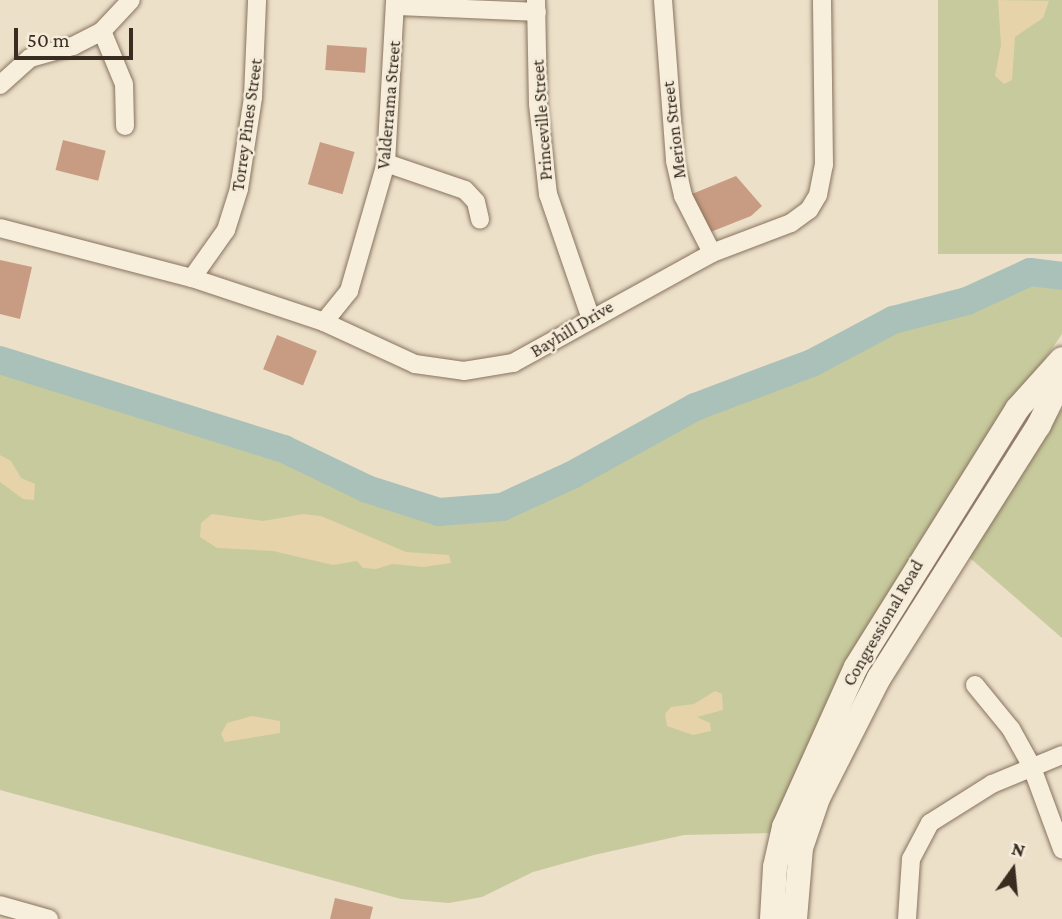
<!DOCTYPE html>
<style>
body{margin:0}
#map{position:relative;width:1062px;height:919px;overflow:hidden;background:#ece0c9;font-family:"Crimson Pro",serif}
div>[style]{position:absolute}
.green>*{inset:0;background:#c7ca9d;transform-origin:0 0}
.sand>*{inset:0;background:#e6d3a9}
.river>*{height:28px;margin:-14px;padding:0 14px;transform-origin:14px;border-radius:14px;background:#aac1b9}
.building>*{inset:0;background:#c89c82;transform-origin:0 0}
.roads{filter:drop-shadow(0 0 2px #88735f) drop-shadow(0 0 2px #88735f)}
.street>*{height:18px;margin:-9px;padding:0 9px;transform-origin:9px;border-radius:9px;background:#f7eedc}
.secondary>*{height:24px;margin:-12px;padding:0 12px;transform-origin:12px;border-radius:12px;background:#f7eedc}
span{translate:-50% -50%;white-space:nowrap;text-align:center;line-height:1.15;-webkit-text-stroke:5px #f4ebd9;paint-order:stroke}
.street-label{font-size:18px;color:#392c21}
.north{position:absolute;left:978px;top:835px;width:70px;height:70px;-webkit-text-stroke:5px #f4ebd9;paint-order:stroke;rotate:15deg;font-size:19px;font-weight:700;line-height:28px;text-align:center;color:#392c21}
.north::after{content:'';display:block;margin:auto;width:24px;height:32px;background:#392c21;clip-path:polygon(50% 0,100% 100%,50% 72%,0 100%)}
.scale{position:absolute;left:14px;top:28px;width:119px;height:32px;box-sizing:border-box;border:4px solid #392c21;border-top:0;padding-left:9px;font-size:21px;line-height:24px;white-space:nowrap;color:#392c21;-webkit-text-stroke:5px #f4ebd9;paint-order:stroke}
</style>
<div id="map">
<div class="green">
<div style="left:938px;top:0;width:124px;height:254px"></div>
<div style="clip-path:polygon(1030px 272px,1062px 272px,1062px 334px,917px 545px,873px 623px,772px 833px,684px 835px,594px 855px,533px 872px,482px 897px,449px 903px,401px 899px,0 790px,0 360px,284px 449px,367px 489px,439px 512px,502px 507px,572px 475px,695px 407px,812px 363px,893px 320px,967px 301px)"></div>
<div style="clip-path:polygon(1062px 409px,1062px 638px,963px 552px)"></div>
</div>
<div class="sand">
<div style="clip-path:polygon(998px 0,1049px 1px,1043px 18px,1015px 37px,1012px 80px,1004px 84px,995px 76px,1001px 45px)"></div>
<div style="clip-path:polygon(0 455px,11px 461px,21px 478px,35px 484px,34px 500px,23px 499px,0 482px)"></div>
<div style="clip-path:polygon(212px 514px,263px 521px,303px 514px,321px 516px,406px 552px,449px 555px,451px 563px,424px 567px,392px 564px,376px 569px,363px 568px,357px 561px,333px 565px,273px 551px,217px 548px,200px 537px,201px 523px)"></div>
<div style="clip-path:polygon(715px 691px,722px 694px,723px 710px,697px 717px,710px 723px,711px 731px,693px 735px,667px 726px,665px 714px,671px 707px,694px 704px)"></div>
<div style="clip-path:polygon(252px 716px,280px 721px,280px 733px,225px 742px,221px 734px,227px 723px)"></div>
</div>
<div class="river">
<div style="left:0;top:360px;width:298px;rotate:17.4deg"></div>
<div style="left:284px;top:449px;width:92px;rotate:25.7deg"></div>
<div style="left:367px;top:489px;width:76px;rotate:17.7deg"></div>
<div style="left:439px;top:512px;width:63px;rotate:-4.5deg"></div>
<div style="left:502px;top:507px;width:77px;rotate:-24.6deg"></div>
<div style="left:572px;top:475px;width:141px;rotate:-28.9deg"></div>
<div style="left:695px;top:407px;width:125px;rotate:-20.6deg"></div>
<div style="left:812px;top:363px;width:92px;rotate:-28deg"></div>
<div style="left:893px;top:320px;width:76px;rotate:-14.4deg"></div>
<div style="left:967px;top:301px;width:69px;rotate:-24.7deg"></div>
<div style="left:1030px;top:272px;width:32px;rotate:7deg"></div>
</div>
<div class="building">
<div style="left:327px;top:45px;width:40px;height:25px;rotate:4deg"></div>
<div style="left:63px;top:140px;width:44px;height:31px;rotate:14deg"></div>
<div style="left:320px;top:142px;width:36px;height:44px;rotate:16deg"></div>
<div style="clip-path:polygon(736px 176px,762px 206px,751px 216px,703px 235px,687px 196px)"></div>
<div style="clip-path:polygon(0 260px,32px 267px,20px 319px,0 314px)"></div>
<div style="left:277px;top:335px;width:43px;height:37px;rotate:22deg"></div>
<div style="clip-path:polygon(335px 898px,373px 907px,370px 919px,330px 919px)"></div>
</div>
<div class="roads">
<div class="street">
<div style="left:536px;top:0;width:104px;rotate:88.9deg"></div>
<div style="left:538px;top:104px;width:91px;rotate:83.7deg"></div>
<div style="left:548px;top:194px;width:129px;rotate:71deg"></div>
<div style="left:663px;top:0;width:161px;rotate:85.7deg"></div>
<div style="left:675px;top:161px;width:36px;rotate:77deg"></div>
<div style="left:683px;top:196px;width:64px;rotate:63deg"></div>
<div style="left:395px;top:6px;width:142px;rotate:2.4deg"></div>
<div style="left:102px;top:31px;width:57px;rotate:67.5deg"></div>
<div style="left:124px;top:84px;width:42px;rotate:88.6deg"></div>
<div style="left:0;top:85px;width:40px;rotate:-42deg"></div>
<div style="left:30px;top:58px;width:45px;rotate:-15.6deg"></div>
<div style="left:73px;top:46px;width:33px;rotate:-27deg"></div>
<div style="left:102px;top:31px;width:42px;rotate:-46.9deg"></div>
<div style="left:386px;top:163px;width:83px;rotate:18.9deg"></div>
<div style="left:465px;top:190px;width:16px;rotate:47deg"></div>
<div style="left:476px;top:202px;width:18px;rotate:77deg"></div>
<div style="left:0;top:228px;width:198px;rotate:14.6deg"></div>
<div style="left:192px;top:278px;width:139px;rotate:18.4deg"></div>
<div style="left:324px;top:322px;width:100px;rotate:24.8deg"></div>
<div style="left:415px;top:364px;width:49px;rotate:8.1deg"></div>
<div style="left:464px;top:371px;width:50px;rotate:-9.3deg"></div>
<div style="left:513px;top:363px;width:227px;rotate:-28.9deg"></div>
<div style="left:712px;top:253px;width:85px;rotate:-20.8deg"></div>
<div style="left:791px;top:223px;width:22px;rotate:-36deg"></div>
<div style="left:809px;top:210px;width:17px;rotate:-59deg"></div>
<div style="left:818px;top:195px;width:31px;rotate:-79deg"></div>
<div style="left:824px;top:165px;width:165px;rotate:-90.7deg"></div>
<div style="left:192px;top:278px;width:59px;rotate:-54.7deg"></div>
<div style="left:226px;top:230px;width:43px;rotate:-72.4deg"></div>
<div style="left:239px;top:189px;width:93px;rotate:-81.3deg"></div>
<div style="left:253px;top:97px;width:97px;rotate:-87.6deg"></div>
<div style="left:324px;top:322px;width:40px;rotate:-51deg"></div>
<div style="left:349px;top:291px;width:133px;rotate:-73.9deg"></div>
<div style="left:386px;top:163px;width:163px;rotate:-86.8deg"></div>
<div style="left:975px;top:685px;width:57px;rotate:50.7deg"></div>
<div style="left:1011px;top:729px;width:41px;rotate:60.9deg"></div>
<div style="left:1031px;top:765px;width:90px;rotate:69.7deg"></div>
<div style="left:0;top:905px;width:51px;rotate:15.9deg"></div>
<div style="left:907px;top:919px;width:60px;rotate:-86.2deg"></div>
<div style="left:911px;top:859px;width:41px;rotate:-62.2deg"></div>
<div style="left:930px;top:823px;width:73px;rotate:-32.2deg"></div>
<div style="left:992px;top:784px;width:76px;rotate:-22.5deg"></div>
</div>
<div class="secondary">
<div style="left:772px;top:919px;width:52px;rotate:-86.7deg"></div>
<div style="left:775px;top:867px;width:41px;rotate:-77.3deg"></div>
<div style="left:784px;top:827px;width:175px;rotate:-65.8deg"></div>
<div style="left:856px;top:667px;width:304px;rotate:-58deg"></div>
<div style="left:1017px;top:409px;width:67px;rotate:-48deg"></div>
<div style="left:795px;top:919px;width:71px;rotate:-85.2deg"></div>
<div style="left:801px;top:848px;width:53px;rotate:-71.2deg"></div>
<div style="left:818px;top:798px;width:135px;rotate:-63.1deg"></div>
<div style="left:879px;top:678px;width:299px;rotate:-57.7deg"></div>
<div style="left:1039px;top:425px;width:52px;rotate:-63.9deg"></div>
</div>
</div>
<div class="street-label">
<span style="left:389px;top:105px;rotate:-85deg">Valderrama Street</span>
<span style="left:542px;top:120px;rotate:-94deg">Princeville Street</span>
<span style="left:247px;top:125px;rotate:-82deg">Torrey Pines Street</span>
<span style="left:674px;top:130px;rotate:-97deg">Merion Street</span>
<span style="left:572px;top:329px;rotate:-31deg">Bayhill Drive</span>
<span style="left:883px;top:623px;rotate:-60deg">Congressional Road</span>
</div>
<div class="north">N</div>
<div class="scale">50 m</div>
</div>
